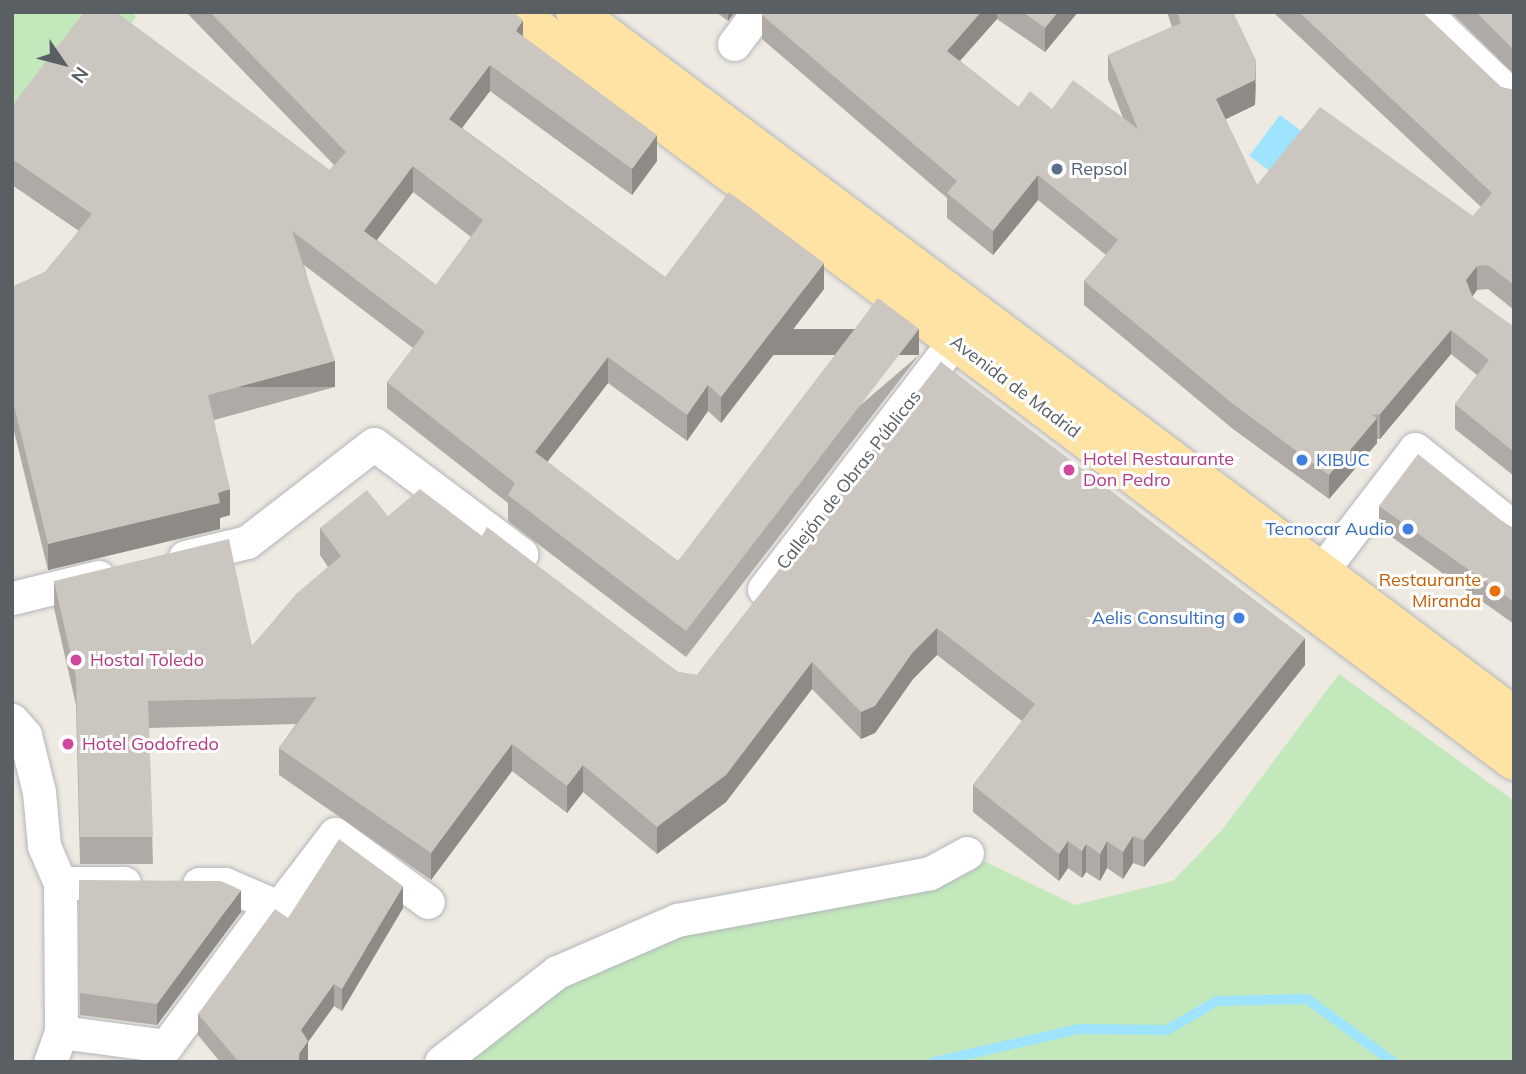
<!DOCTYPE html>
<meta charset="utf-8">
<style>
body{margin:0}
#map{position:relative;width:1526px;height:1074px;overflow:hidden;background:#eee9e1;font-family:Mulish,sans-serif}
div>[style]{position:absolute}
.green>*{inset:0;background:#c2e8bb}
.water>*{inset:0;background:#9fe4ff;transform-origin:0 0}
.stream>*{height:10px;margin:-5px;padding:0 5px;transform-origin:5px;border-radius:5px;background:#9fe4ff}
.roads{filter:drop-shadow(0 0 2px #b2b6ba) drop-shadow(0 0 2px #b2b6ba)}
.street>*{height:33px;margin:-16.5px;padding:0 16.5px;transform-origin:16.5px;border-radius:16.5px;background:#fff}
.primary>*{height:38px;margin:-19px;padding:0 19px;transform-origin:19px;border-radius:19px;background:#ffe3a4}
.wall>*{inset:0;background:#afaaa5}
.shaded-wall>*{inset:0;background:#8e8b86;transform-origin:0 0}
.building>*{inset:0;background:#cbc6c0}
.dots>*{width:19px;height:19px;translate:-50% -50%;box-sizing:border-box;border:4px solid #fff;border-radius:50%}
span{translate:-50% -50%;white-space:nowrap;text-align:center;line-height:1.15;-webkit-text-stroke:6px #fff;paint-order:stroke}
.service-label{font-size:18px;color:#4e5e75}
.left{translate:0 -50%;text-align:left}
.street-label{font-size:18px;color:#595f63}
.hotel-label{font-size:18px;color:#b23c85}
.shop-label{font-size:18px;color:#366cbe}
.right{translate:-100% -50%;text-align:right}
.food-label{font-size:18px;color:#c56008}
.frame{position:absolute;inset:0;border:14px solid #595f63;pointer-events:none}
.north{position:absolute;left:28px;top:28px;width:70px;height:70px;-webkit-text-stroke:5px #fff;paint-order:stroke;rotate:125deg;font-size:19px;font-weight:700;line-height:28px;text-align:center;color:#595f63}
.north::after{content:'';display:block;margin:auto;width:24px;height:32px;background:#595f63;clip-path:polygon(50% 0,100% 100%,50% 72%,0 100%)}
</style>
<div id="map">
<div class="green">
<div style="clip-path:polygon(12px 12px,133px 12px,136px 17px,119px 41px,12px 127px)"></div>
<div style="clip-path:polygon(1339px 674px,1514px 801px,1514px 1062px,442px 1062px,557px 972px,967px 853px,1075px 905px,1173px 881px,1221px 831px)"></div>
</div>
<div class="water">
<div style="left:1280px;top:115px;width:30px;height:51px;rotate:37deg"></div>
</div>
<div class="stream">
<div style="left:934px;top:1062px;width:149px;rotate:-12.8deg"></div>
<div style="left:1079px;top:1029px;width:88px;rotate:0.7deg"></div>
<div style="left:1167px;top:1030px;width:58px;rotate:-30.1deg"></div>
<div style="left:1217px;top:1001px;width:90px;rotate:-1.3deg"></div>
<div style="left:1307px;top:999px;width:107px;rotate:36.2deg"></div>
</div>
<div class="roads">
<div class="street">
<div style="left:1424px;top:12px;width:124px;rotate:43.7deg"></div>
<div style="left:734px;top:44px;width:40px;rotate:-53deg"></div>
<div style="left:185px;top:557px;width:64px;rotate:-13.6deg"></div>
<div style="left:247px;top:542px;width:160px;rotate:-37.7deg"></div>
<div style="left:374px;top:444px;width:184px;rotate:36.8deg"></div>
<div style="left:1320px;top:573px;width:156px;rotate:-52.5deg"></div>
<div style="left:1415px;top:449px;width:127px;rotate:38.6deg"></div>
<div style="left:764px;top:589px;width:312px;rotate:-52.5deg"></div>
<div style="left:12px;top:598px;width:89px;rotate:-13.7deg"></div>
<div style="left:12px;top:720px;width:20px;rotate:49deg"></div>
<div style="left:25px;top:735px;width:59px;rotate:76.2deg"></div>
<div style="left:39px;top:792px;width:54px;rotate:84.7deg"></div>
<div style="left:44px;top:846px;width:40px;rotate:66.6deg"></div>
<div style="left:60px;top:883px;width:149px;rotate:89.6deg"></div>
<div style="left:61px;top:1032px;width:32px;rotate:110deg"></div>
<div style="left:60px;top:883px;width:64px"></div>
<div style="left:271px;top:904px;width:9px;rotate:21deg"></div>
<div style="left:279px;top:907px;width:92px;rotate:-52.5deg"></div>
<div style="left:335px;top:834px;width:115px;rotate:36.2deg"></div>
<div style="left:61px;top:1032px;width:106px;rotate:7.6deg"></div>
<div style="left:166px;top:1046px;width:177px;rotate:-53.5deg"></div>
<div style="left:271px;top:904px;width:50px;rotate:-156.5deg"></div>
<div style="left:225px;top:884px;width:26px;rotate:180deg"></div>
<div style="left:441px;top:1062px;width:147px;rotate:-37.8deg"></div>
<div style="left:557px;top:972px;width:131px;rotate:-23.4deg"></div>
<div style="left:677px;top:920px;width:257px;rotate:-10.5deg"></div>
<div style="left:930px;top:873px;width:42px;rotate:-28.4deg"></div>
</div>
<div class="primary">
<div style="left:516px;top:12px;width:1248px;rotate:36.89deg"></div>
<div style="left:575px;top:12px;width:1174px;rotate:36.86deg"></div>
</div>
</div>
<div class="wall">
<div style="clip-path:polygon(evenodd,186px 12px,513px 12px,523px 37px,657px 161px,632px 195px,490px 91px,462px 128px,665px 277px,824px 289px,721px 423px,708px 411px,687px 441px,608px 383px,547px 462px,678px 561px,919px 355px,686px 657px,508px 521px,508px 503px,387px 408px,387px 382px,413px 348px,304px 265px,335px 387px,214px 420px,230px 515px,220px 518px,220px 529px,48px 570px,12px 423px,12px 287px,45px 272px,79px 231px,12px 185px,12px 106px,330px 170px,334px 165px,186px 12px,413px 192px,471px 237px,436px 285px,377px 240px,413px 192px)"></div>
<div style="clip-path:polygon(716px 12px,735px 12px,728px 21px)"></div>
<div style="clip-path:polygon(763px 12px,1078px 12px,1045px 52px,997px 19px,960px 61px,1018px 107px,1052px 109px,1123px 118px,1108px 79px,1108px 55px,1172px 27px,1167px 12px,1233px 12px,1256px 85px,1255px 105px,1225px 119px,1257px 185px,1473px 216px,1481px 207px,1273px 12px,1422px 12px,1501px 87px,1514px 90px,1514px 310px,1488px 289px,1477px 290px,1472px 297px,1511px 325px,1514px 324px,1514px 476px,1455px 429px,1455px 404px,1477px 375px,1451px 354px,1380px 439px,1377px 439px,1377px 443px,1329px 499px,1233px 429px,1084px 305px,1084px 281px,1106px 255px,1038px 200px,993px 255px,947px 218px,947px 198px,762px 39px,762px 15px)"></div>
<div style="clip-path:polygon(1451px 12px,1514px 12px,1514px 74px)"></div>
<div style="clip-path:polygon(941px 362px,1305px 665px,1144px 867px,1133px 863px,1123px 879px,1107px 868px,1100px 881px,1086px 872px,1082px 878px,1068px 868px,1059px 881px,973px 812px,973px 785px,1022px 721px,937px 655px,913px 679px,875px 733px,861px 739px,812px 689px,726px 802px,657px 854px,583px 792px,567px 813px,512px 771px,431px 880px,279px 775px,279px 748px,296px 724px,149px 728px,153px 864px,80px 864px,76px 705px,54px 608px,54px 581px,252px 646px,328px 567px,320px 555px,320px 528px,388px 516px,482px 536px,678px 672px,697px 675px)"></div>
<div style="clip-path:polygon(1379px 506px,1502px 521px,1514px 529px,1514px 624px,1379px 528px)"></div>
<div style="clip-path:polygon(79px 880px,241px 912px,157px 1025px,80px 1015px)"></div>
<div style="clip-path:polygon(403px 908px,342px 1011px,334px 1006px,308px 1042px,308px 1062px,220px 1062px,198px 1035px,198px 1014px,288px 918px)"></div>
</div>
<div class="shaded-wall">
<div style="clip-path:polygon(728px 12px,735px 12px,728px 21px)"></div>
<div style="clip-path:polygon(981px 12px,997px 12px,997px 19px,947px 75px,947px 51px)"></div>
<div style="clip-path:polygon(1058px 12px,1078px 12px,1045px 52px,1045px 28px)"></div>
<div style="clip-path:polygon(523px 20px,523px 46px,516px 31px)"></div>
<div style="clip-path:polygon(1256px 60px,1255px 105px,1216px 124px,1216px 99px)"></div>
<div style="clip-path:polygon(490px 65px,490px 91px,449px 145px,449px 119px)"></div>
<div style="clip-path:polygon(657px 135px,657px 161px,632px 195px,632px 169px)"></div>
<div style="clip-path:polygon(413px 166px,413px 192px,364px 257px,364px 231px)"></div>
<div style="clip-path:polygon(1038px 175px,1038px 200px,993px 255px,993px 231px)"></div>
<div style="clip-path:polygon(824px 263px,824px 289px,721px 423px,721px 397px)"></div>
<div style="clip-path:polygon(1477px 266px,1477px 290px,1466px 305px,1466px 280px)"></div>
<div style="left:919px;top:329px;width:26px;height:381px;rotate:90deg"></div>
<div style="clip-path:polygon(1451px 330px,1451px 354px,1380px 439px,1380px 414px)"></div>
<div style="clip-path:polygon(608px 357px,608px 383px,535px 478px,535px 452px)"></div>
<div style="left:335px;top:361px;width:26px;height:131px;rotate:90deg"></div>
<div style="clip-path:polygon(708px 385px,708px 411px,687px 441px,687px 415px)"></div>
<div style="clip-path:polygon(1377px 418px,1377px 443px,1329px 499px,1329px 475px)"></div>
<div style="clip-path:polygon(230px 489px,230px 515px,220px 518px,220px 529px,48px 570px,48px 544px)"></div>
<div style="clip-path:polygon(937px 628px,937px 655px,913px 679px,875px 733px,861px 739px,861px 712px,913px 652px)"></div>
<div style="clip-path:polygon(1305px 638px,1305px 665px,1144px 867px,1144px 840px)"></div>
<div style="clip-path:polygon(812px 662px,812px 689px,726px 802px,657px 854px,657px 827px)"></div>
<div style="clip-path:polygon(512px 744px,512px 771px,431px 880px,431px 853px)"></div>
<div style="clip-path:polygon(583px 765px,583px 792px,567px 813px,567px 786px)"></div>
<div style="clip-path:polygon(1133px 836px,1133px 863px,1123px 879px,1123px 852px)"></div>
<div style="clip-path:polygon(1068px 841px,1068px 868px,1059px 881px,1059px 854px)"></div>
<div style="clip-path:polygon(1107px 841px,1107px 868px,1100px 881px,1100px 854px)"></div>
<div style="clip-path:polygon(1086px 844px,1086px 872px,1082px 878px,1082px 851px)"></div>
<div style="clip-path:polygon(403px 886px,403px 908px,342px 1011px,342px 989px)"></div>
<div style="clip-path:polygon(241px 890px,241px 912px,157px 1025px,157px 1004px)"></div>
<div style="clip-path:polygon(334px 984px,334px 1006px,308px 1042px,308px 1062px,299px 1062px,301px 1030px)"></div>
</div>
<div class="building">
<div style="clip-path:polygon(evenodd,84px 12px,116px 12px,330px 170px,346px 152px,210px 12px,513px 12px,523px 20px,516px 31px,657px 135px,632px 169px,490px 65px,449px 119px,665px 277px,729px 192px,824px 263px,721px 397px,708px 385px,687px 415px,608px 357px,535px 452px,678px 561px,878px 298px,919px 329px,686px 631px,508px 495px,515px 483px,387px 382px,425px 332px,292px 231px,335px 361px,208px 395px,230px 489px,218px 493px,220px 503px,48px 544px,12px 397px,12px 287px,45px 272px,92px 214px,12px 159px,12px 106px,84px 12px,413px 166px,483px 220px,436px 285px,364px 231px,413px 166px)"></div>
<div style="clip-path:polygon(763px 12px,981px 12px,947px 51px,1018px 107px,1030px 91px,1052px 109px,1073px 80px,1138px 129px,1108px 55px,1181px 23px,1177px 12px,1233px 12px,1256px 60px,1255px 80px,1216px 99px,1257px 185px,1320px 107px,1473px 216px,1492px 193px,1299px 12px,1422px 12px,1501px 87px,1514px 90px,1514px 285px,1488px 265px,1477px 266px,1466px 280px,1473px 298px,1511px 325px,1514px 324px,1514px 452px,1455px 404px,1489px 360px,1451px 330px,1380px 414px,1372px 415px,1377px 418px,1329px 475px,1233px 404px,1084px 281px,1118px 240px,1038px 175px,993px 231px,947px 193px,957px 181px,762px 15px)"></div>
<div style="clip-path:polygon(1023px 12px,1058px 12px,1045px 28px)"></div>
<div style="clip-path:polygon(1476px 12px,1514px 12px,1514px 50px)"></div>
<div style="clip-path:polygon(941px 362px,1305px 638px,1144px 840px,1133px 836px,1123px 852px,1107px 841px,1100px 854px,1086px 844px,1082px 851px,1068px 841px,1059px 854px,973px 785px,1035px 704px,937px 628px,913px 652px,875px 706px,861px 712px,812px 662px,726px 775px,657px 827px,583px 765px,567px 786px,512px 744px,431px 853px,279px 748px,317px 697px,148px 701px,153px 837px,80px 837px,76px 678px,54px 581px,229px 539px,252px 646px,296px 594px,341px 556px,320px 528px,367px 490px,388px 516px,420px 489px,482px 536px,487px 527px,678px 672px,697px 675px)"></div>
<div style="clip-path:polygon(1418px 454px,1502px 521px,1514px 529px,1514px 602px,1379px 506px)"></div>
<div style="clip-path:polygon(339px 839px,403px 886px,342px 989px,334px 984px,301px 1030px,308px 1041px,299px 1054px,299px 1062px,239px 1062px,198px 1014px,275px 909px,288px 918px)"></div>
<div style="clip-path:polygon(79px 880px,221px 881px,241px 890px,157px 1004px,80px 993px)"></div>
</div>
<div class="dots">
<div style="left:1057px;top:169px;background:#5c6f8a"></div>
<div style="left:1302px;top:460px;background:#3f7fe0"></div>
<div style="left:1069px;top:470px;background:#d1479c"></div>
<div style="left:1408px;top:529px;background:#3f7fe0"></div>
<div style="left:1495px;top:591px;background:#e8710a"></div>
<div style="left:1239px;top:618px;background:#3f7fe0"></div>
<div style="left:76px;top:660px;background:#d1479c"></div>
<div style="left:68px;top:744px;background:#d1479c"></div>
</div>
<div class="service-label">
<span class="left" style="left:1071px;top:169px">Repsol</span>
</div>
<div class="street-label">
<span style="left:1015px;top:387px;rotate:37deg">Avenida de Madrid</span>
<span style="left:849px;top:480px;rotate:-52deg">Callejón de Obras Públicas</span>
</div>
<div class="hotel-label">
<span class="left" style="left:1083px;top:470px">Hotel Restaurante<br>Don Pedro</span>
<span class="left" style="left:90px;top:660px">Hostal Toledo</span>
<span class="left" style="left:82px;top:744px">Hotel Godofredo</span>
</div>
<div class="shop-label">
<span class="left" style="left:1316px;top:460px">KIBUC</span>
<span class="right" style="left:1394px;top:529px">Tecnocar Audio</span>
<span class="right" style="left:1225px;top:618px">Aelis Consulting</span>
</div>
<div class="food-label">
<span class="right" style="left:1481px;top:591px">Restaurante<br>Miranda</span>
</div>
<div class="frame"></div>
<div class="north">N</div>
</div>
